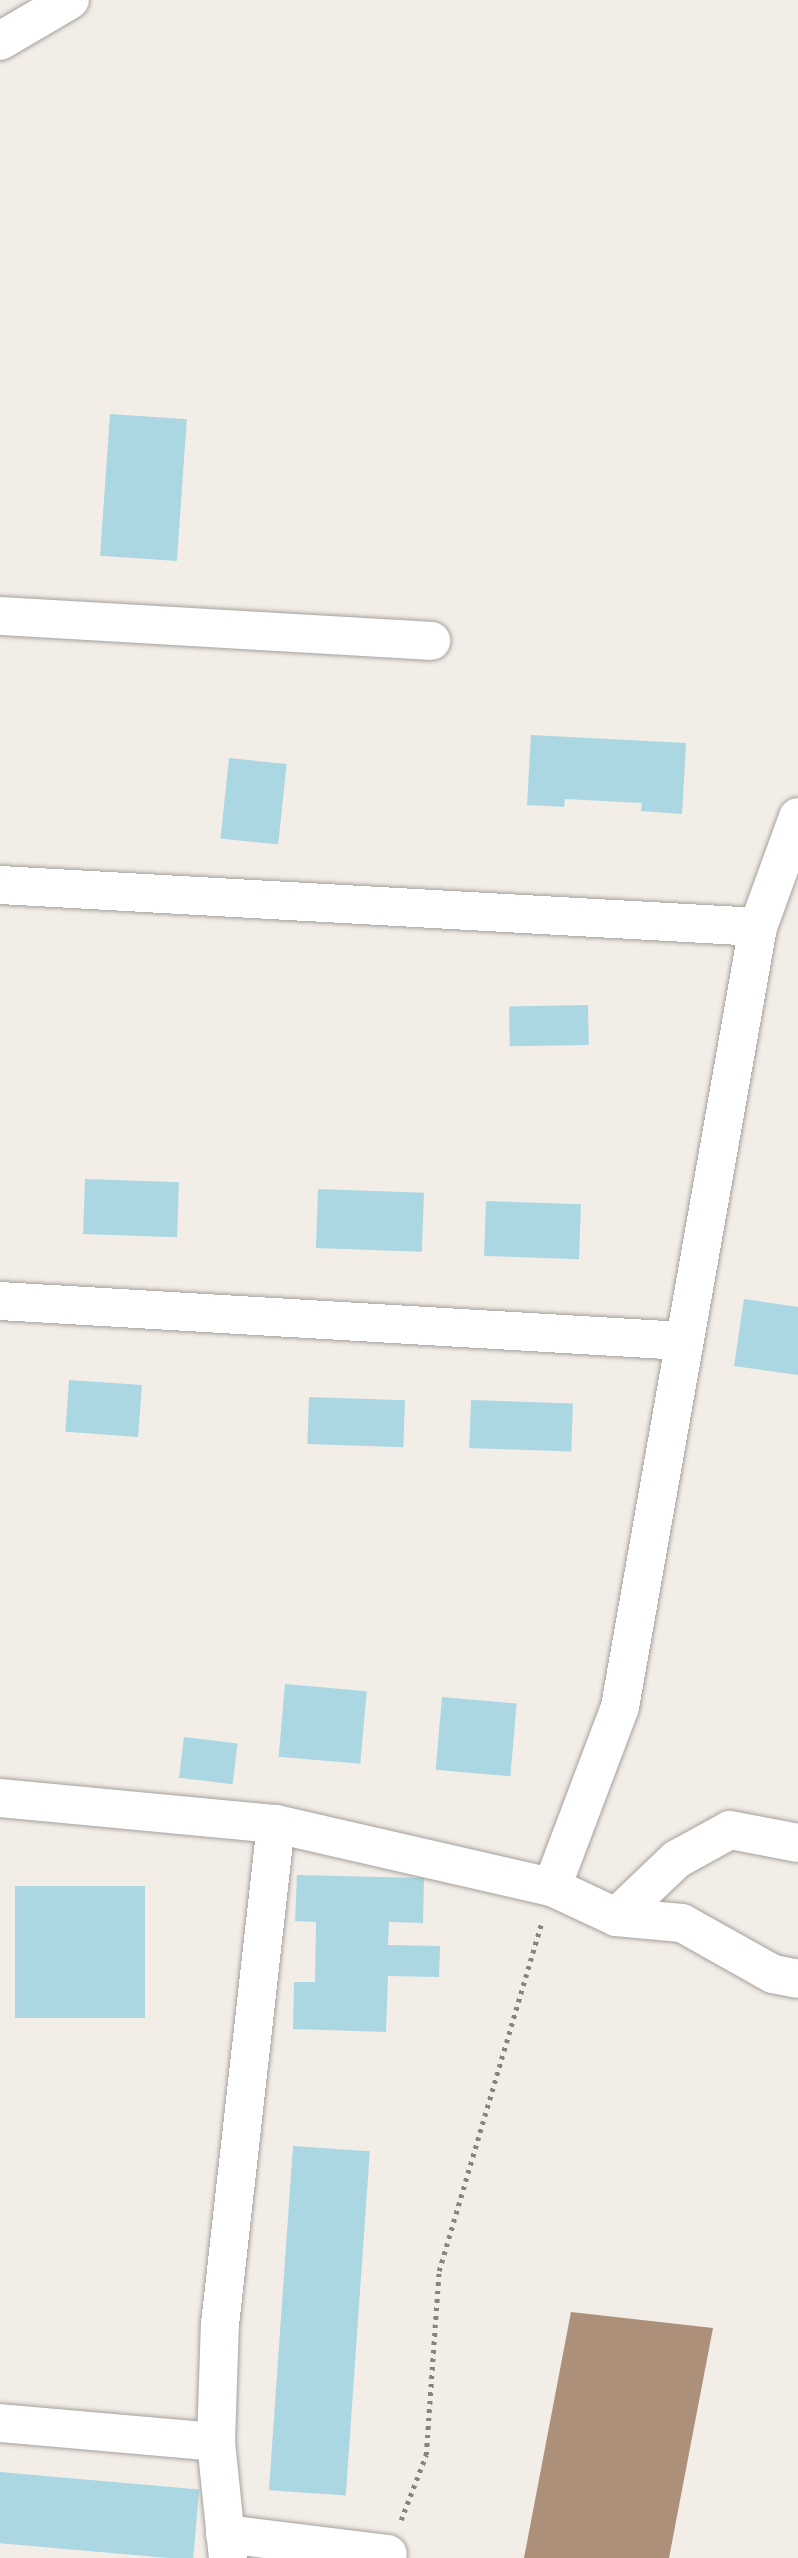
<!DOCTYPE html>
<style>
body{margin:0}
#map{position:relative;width:798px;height:2558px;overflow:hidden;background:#f3ede8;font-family:"Roboto Condensed",sans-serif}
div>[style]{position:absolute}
.water>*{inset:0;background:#ad9079}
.building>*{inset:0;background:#abd7e3;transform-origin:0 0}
.path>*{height:4.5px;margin-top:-2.25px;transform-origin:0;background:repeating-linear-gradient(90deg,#878380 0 3.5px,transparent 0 8.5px)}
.roads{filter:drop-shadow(0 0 2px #a5a09b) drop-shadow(0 0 2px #a5a09b)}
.minor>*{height:38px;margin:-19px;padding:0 19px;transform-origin:19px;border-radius:19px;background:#fff}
span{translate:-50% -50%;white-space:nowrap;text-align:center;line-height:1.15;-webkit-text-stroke:5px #f3ede8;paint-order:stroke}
</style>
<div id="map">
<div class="water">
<div style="clip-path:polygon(571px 2312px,713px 2328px,669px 2558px,524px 2558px)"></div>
</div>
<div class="building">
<div style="left:110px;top:414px;width:77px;height:142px;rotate:4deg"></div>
<div style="clip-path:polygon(531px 735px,686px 743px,682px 814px,641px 811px,642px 803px,565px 799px,564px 807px,527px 805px)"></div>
<div style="left:229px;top:758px;width:58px;height:81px;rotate:6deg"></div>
<div style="left:588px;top:1005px;width:40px;height:79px;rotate:89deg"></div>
<div style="left:85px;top:1179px;width:94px;height:55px;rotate:2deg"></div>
<div style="left:318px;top:1189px;width:106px;height:59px;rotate:2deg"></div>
<div style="left:486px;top:1201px;width:95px;height:55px;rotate:2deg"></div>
<div style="clip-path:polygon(744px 1299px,798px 1307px,798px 1375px,734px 1366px)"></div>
<div style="left:69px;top:1380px;width:73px;height:52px;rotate:4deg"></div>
<div style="left:309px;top:1397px;width:96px;height:47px;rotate:2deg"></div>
<div style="left:471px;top:1400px;width:102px;height:48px;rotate:2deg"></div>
<div style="left:285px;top:1684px;width:82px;height:73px;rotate:5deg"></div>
<div style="left:442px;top:1697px;width:75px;height:73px;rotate:5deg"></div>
<div style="left:184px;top:1737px;width:54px;height:41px;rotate:7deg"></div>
<div style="clip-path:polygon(297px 1875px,424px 1878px,423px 1923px,389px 1922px,388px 1945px,440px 1946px,439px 1977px,388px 1976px,386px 2032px,293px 2029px,294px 1982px,315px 1982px,316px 1922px,295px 1921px)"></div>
<div style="left:15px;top:1886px;width:130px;height:132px"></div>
<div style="left:293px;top:2146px;width:77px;height:345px;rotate:4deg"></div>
<div style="left:0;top:2472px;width:200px;height:71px;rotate:5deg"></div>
</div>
<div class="path">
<div style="left:401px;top:2520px;width:70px;rotate:-69deg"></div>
<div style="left:426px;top:2455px;width:184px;rotate:-86deg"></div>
<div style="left:439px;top:2271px;width:364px;rotate:-73.6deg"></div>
</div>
<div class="roads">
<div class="minor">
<div style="left:0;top:41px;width:81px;rotate:-30.4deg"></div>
<div style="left:0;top:616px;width:432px;rotate:3.3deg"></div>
<div style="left:0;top:885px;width:759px;rotate:3.17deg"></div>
<div style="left:0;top:1301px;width:685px;rotate:3.35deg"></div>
<div style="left:0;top:1798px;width:277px;rotate:5.4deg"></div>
<div style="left:276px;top:1824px;width:283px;rotate:12.9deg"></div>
<div style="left:552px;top:1887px;width:71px;rotate:25.1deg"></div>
<div style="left:616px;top:1917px;width:66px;rotate:5.2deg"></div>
<div style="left:682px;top:1923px;width:104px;rotate:29.3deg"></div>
<div style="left:773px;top:1974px;width:25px;rotate:11deg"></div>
<div style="left:552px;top:1887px;width:192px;rotate:-69.3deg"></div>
<div style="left:620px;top:1707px;width:792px;rotate:-79.97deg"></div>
<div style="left:758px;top:927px;width:117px;rotate:-70deg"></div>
<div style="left:616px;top:1917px;width:84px;rotate:-43.6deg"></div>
<div style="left:677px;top:1859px;width:60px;rotate:-28.7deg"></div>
<div style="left:730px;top:1830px;width:69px;rotate:10.8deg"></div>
<div style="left:0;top:2423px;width:217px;rotate:5deg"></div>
<div style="left:225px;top:2534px;width:164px;rotate:7deg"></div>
<div style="left:228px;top:2558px;width:117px;rotate:-95.9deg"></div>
<div style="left:216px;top:2442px;width:118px;rotate:-88.1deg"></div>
<div style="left:220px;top:2324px;width:503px;rotate:-83.61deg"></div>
</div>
</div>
</div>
